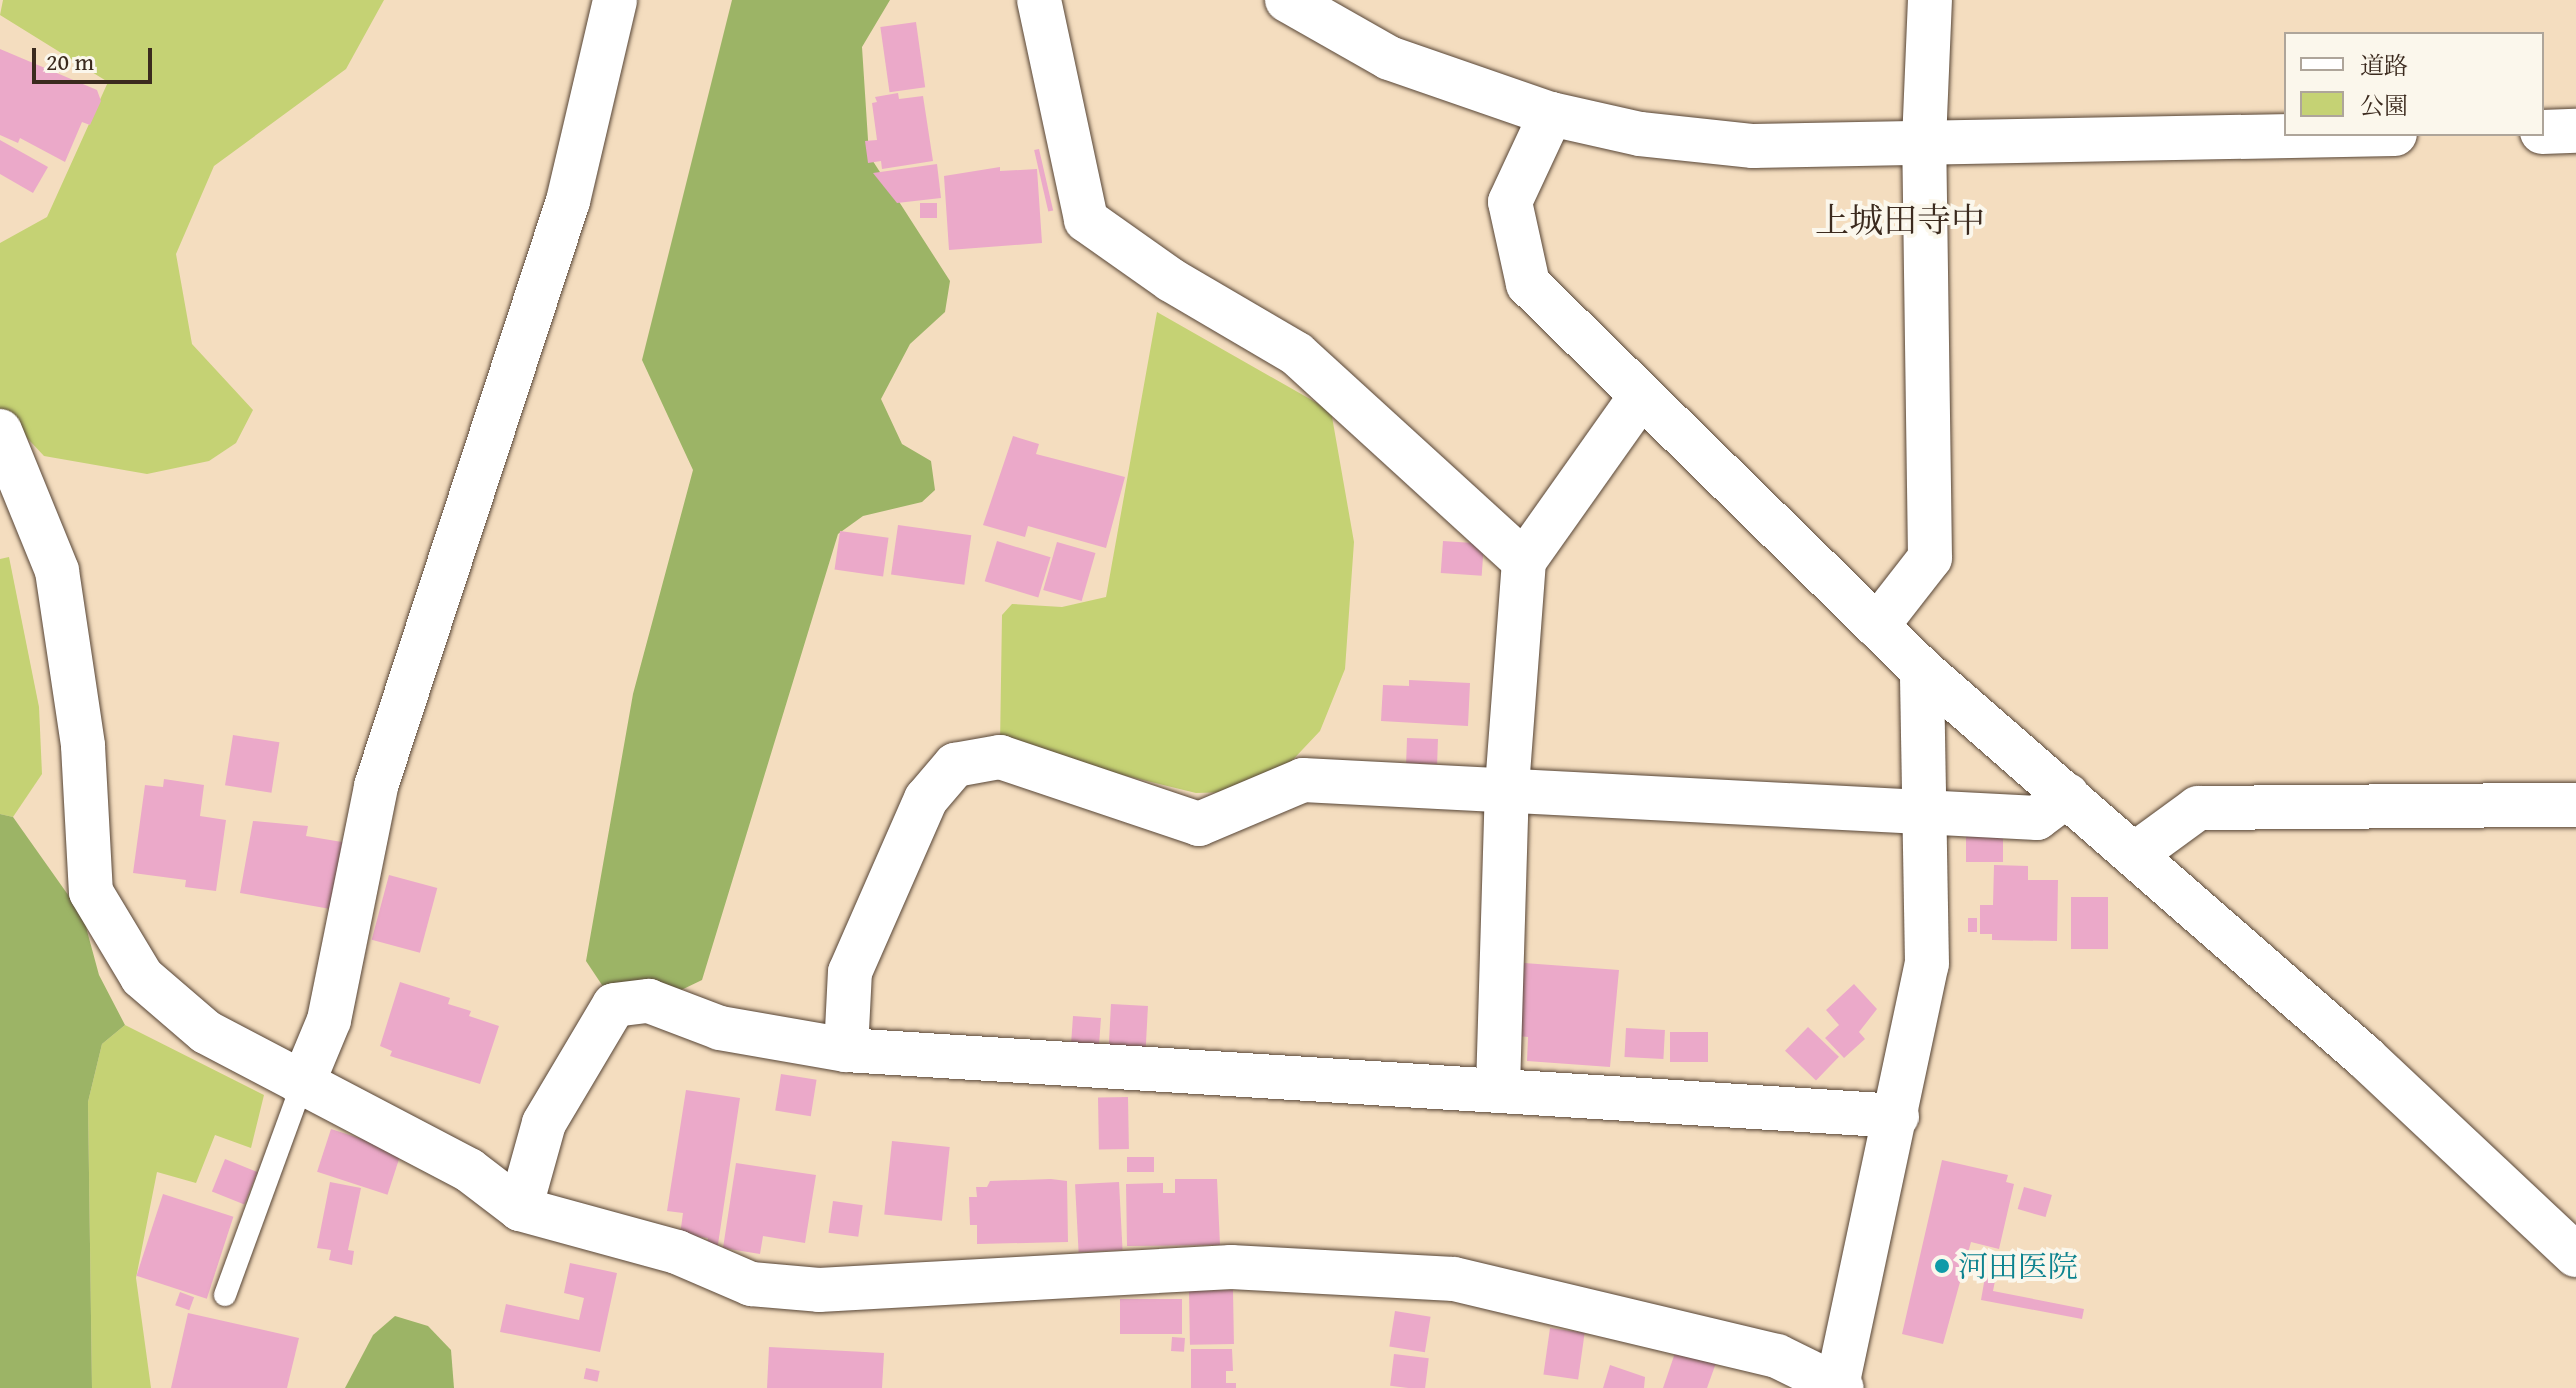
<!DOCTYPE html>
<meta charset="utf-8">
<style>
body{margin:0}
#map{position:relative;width:2576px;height:1388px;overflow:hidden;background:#f4ddbf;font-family:"Gentium Book Plus","Noto Serif JP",serif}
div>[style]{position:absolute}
.green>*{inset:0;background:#c5d274}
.forest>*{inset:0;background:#9cb466}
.building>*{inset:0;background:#eba9c9;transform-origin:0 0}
.roads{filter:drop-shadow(0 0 2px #574536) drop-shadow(0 0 2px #574536)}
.service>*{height:22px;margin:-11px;padding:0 11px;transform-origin:11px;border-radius:11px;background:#fff}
.minor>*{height:44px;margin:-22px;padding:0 22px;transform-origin:22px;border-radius:22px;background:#fff}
.tertiary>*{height:44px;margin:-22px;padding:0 22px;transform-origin:22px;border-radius:22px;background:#fff}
.dots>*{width:22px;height:22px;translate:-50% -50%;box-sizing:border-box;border:4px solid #fbf7ec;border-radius:50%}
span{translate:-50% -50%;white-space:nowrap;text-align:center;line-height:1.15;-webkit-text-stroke:8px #fbf7ec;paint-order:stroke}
.culture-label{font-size:30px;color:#0d838f}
.left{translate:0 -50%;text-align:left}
.quarter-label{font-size:34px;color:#3b2a1e}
.legend{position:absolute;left:2284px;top:32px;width:260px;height:104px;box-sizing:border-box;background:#fbf7ec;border:2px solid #aea59a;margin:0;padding:10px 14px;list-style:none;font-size:24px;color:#3b2a1e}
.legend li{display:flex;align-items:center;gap:16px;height:40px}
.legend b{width:40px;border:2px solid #aea59a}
.scale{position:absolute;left:32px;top:48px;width:120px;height:36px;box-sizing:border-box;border:4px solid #3b2a1e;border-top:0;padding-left:10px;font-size:24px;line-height:28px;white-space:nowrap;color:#3b2a1e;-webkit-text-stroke:6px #fbf7ec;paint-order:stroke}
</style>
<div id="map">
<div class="green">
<div style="clip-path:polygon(3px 0,384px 0,346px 69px,214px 166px,176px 254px,192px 344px,253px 410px,236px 443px,209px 461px,147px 474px,44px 456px,0 409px,0 243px,47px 217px,108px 82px,0 15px)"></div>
<div style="clip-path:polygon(1157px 312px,1331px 411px,1354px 542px,1345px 669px,1320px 731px,1286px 767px,1229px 792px,1196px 793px,1000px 745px,1002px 615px,1012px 604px,1062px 607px,1106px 597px)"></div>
<div style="clip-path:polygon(9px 557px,39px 707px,42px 774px,13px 817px,0 814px,0 559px)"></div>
<div style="clip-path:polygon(125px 1025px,264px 1095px,251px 1148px,215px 1135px,196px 1183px,157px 1172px,136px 1278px,151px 1388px,92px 1388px,88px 1102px,102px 1044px)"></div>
</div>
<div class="forest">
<div style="clip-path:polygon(732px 0,890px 0,862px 47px,869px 155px,950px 281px,945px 312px,910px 344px,881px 399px,902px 444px,931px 461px,935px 490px,922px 502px,863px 516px,838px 534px,702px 980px,675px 993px,628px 998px,602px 985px,586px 961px,633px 694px,693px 470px,642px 360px)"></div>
<div style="clip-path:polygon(0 814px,13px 817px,83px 916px,99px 975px,125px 1025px,102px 1044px,88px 1102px,92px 1388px,0 1388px)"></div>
<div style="clip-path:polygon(395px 1316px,428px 1326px,451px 1350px,454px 1388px,345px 1388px,373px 1335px)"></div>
</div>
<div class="building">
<div style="left:916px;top:22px;width:66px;height:36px;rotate:82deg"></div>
<div style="clip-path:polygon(0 49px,97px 90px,101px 101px,90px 125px,82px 122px,65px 162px,20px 138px,18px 143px,0 135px)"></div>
<div style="clip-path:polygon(898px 93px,899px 99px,923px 96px,933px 161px,882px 169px,881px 161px,868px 163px,865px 141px,877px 140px,872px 103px,877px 102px,875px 97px)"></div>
<div style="clip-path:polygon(0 140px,48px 167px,33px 193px,0 174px)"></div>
<div style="left:1039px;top:149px;width:63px;height:5px;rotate:77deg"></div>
<div style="clip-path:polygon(937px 164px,941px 198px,897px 203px,873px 173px)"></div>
<div style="clip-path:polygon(1000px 167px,1000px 171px,1037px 169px,1042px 243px,949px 250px,944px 176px)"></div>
<div style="left:920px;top:203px;width:17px;height:15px"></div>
<div style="clip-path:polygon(1013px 436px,1039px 444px,1036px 454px,1125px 477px,1106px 548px,1028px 526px,1025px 537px,983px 525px)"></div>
<div style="left:898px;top:525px;width:74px;height:50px;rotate:8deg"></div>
<div style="left:840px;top:531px;width:49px;height:39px;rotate:8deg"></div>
<div style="left:997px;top:541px;width:56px;height:42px;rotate:17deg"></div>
<div style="left:1443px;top:541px;width:41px;height:32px;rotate:4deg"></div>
<div style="left:1057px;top:542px;width:40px;height:50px;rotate:16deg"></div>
<div style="clip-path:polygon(1409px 680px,1470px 683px,1468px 726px,1381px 721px,1383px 685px,1409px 686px)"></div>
<div style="left:233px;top:735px;width:47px;height:51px;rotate:9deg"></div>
<div style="left:1407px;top:738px;width:31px;height:25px;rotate:2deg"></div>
<div style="clip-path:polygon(164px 779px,204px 785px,200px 816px,226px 820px,216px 891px,185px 887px,186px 880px,133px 873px,145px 785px,163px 787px)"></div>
<div style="clip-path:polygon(253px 821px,308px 826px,306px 836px,348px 843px,336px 910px,240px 893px)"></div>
<div style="left:1966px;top:830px;width:37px;height:32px"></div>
<div style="clip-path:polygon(1994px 865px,2028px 866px,2028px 880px,2058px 880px,2057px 941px,1992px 940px,1992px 934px,1980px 934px,1980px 905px,1993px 905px)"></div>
<div style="left:389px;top:875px;width:50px;height:67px;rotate:15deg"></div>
<div style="left:2071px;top:897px;width:37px;height:52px"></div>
<div style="left:1968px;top:918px;width:9px;height:14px"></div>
<div style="clip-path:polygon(1524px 963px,1619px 970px,1610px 1067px,1527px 1061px,1528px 1037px,1519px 1036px)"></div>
<div style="clip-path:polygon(400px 982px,450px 998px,448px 1004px,471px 1011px,469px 1016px,499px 1026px,480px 1084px,390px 1056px,392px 1051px,380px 1046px)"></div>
<div style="clip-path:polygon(1854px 984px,1877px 1009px,1859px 1032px,1865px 1039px,1844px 1058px,1825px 1038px,1839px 1025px,1826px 1010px)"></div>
<div style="left:1111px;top:1004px;width:37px;height:43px;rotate:3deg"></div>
<div style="left:1073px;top:1016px;width:28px;height:29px;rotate:4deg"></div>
<div style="left:1808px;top:1027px;width:43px;height:33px;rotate:44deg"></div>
<div style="left:1626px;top:1028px;width:39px;height:29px;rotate:3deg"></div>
<div style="left:1670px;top:1032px;width:38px;height:30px"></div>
<div style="left:781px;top:1074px;width:36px;height:37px;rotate:9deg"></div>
<div style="clip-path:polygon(686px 1090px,740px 1098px,717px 1251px,706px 1250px,708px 1238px,680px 1235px,683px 1213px,667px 1211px)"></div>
<div style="left:1128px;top:1097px;width:52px;height:30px;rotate:89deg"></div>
<div style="left:331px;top:1129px;width:74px;height:45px;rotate:18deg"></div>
<div style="left:892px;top:1141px;width:58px;height:74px;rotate:6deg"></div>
<div style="left:1127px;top:1157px;width:27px;height:15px"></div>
<div style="left:225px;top:1159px;width:35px;height:35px;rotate:22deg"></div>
<div style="clip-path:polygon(1942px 1160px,2008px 1175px,2006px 1182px,2014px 1184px,1999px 1249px,1971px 1242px,1943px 1344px,1902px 1334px)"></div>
<div style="clip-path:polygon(736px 1163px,816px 1175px,805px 1243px,763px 1236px,760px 1254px,723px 1248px)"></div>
<div style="clip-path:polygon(1051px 1179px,1067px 1181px,1068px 1242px,977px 1244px,977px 1225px,970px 1225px,969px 1197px,977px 1197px,976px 1187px,987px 1187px,990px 1181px)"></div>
<div style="clip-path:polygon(1175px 1179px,1217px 1179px,1220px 1245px,1127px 1246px,1126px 1184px,1163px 1183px,1163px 1193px,1175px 1193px)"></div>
<div style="clip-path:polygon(330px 1182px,361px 1188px,348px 1250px,354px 1251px,352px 1265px,329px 1260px,331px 1250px,317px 1248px)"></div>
<div style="left:1119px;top:1182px;width:68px;height:44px;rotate:87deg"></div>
<div style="left:2024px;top:1187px;width:29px;height:23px;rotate:16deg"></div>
<div style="left:163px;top:1194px;width:74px;height:86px;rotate:18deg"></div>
<div style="left:833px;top:1201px;width:30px;height:32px;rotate:8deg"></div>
<div style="clip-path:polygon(1989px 1254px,2000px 1256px,1993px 1291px,2084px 1309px,2082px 1319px,1981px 1300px)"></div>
<div style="clip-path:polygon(570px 1263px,617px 1273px,600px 1352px,500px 1332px,506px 1304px,579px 1320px,584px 1298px,564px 1293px)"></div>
<div style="left:1233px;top:1290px;width:54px;height:44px;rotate:89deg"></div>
<div style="left:180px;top:1292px;width:15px;height:14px;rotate:20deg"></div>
<div style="left:1182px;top:1299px;width:35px;height:62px;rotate:90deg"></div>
<div style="left:1395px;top:1311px;width:36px;height:36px;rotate:9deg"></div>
<div style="clip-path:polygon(188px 1313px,299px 1338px,287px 1388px,171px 1388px)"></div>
<div style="left:1550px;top:1328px;width:35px;height:47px;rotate:8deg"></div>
<div style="left:1172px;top:1337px;width:13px;height:14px;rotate:4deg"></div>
<div style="clip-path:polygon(769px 1347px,884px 1353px,882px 1388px,767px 1388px)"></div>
<div style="clip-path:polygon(1191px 1349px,1232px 1349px,1233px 1371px,1226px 1371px,1226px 1383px,1236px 1383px,1236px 1388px,1191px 1388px)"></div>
<div style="clip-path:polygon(1676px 1350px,1716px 1363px,1707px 1388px,1663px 1388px)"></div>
<div style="left:1394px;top:1354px;width:35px;height:32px;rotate:7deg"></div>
<div style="clip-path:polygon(1610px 1365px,1645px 1377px,1644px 1388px,1603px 1388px)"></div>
<div style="left:586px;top:1368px;width:14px;height:11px;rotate:12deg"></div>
</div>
<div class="roads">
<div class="service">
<div style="left:225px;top:1295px;width:224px;rotate:-69.9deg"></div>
</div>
<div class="minor">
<div style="left:1039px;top:0;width:225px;rotate:77.9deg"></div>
<div style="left:1086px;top:220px;width:104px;rotate:35.2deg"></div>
<div style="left:1171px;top:280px;width:146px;rotate:30.4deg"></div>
<div style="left:1297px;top:354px;width:307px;rotate:42.4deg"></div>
<div style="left:0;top:431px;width:151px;rotate:67.8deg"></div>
<div style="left:57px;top:571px;width:177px;rotate:81.5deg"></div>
<div style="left:83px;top:746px;width:146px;rotate:86.9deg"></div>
<div style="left:91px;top:892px;width:99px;rotate:59deg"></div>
<div style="left:142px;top:977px;width:84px;rotate:40.7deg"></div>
<div style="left:206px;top:1032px;width:297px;rotate:27.7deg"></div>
<div style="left:469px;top:1170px;width:64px;rotate:37.4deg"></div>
<div style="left:520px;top:1209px;width:163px;rotate:15.3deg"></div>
<div style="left:677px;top:1252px;width:81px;rotate:23.4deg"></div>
<div style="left:751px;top:1284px;width:68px;rotate:5deg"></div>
<div style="left:819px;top:1290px;width:413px;rotate:-3.2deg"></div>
<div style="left:1231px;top:1267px;width:223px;rotate:3.1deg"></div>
<div style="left:1454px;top:1279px;width:332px;rotate:13.4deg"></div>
<div style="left:1777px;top:1356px;width:72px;rotate:26.2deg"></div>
<div style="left:1877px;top:626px;width:86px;rotate:-52.1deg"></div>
<div style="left:1930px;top:558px;width:416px;rotate:-90.8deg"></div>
<div style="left:1924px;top:142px;width:142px;rotate:-87.6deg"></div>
<div style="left:2135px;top:854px;width:78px;rotate:-36.1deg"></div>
<div style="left:2198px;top:808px;width:378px;rotate:-0.5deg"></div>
<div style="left:846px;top:1050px;width:78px;rotate:-87.1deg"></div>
<div style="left:850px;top:972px;width:189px;rotate:-66.3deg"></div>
<div style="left:926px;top:799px;width:45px;rotate:-49.5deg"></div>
<div style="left:955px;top:765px;width:46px;rotate:-10.1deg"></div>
<div style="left:1000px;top:757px;width:210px;rotate:18.6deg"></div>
<div style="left:1199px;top:824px;width:113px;rotate:-22.9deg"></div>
<div style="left:1303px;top:780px;width:735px;rotate:2.96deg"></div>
<div style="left:2037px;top:818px;width:38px;rotate:-37deg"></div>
<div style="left:302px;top:1085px;width:70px;rotate:-67.4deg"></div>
<div style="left:329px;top:1020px;width:239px;rotate:-78.6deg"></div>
<div style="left:376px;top:786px;width:616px;rotate:-71.83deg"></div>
<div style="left:568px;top:201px;width:206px;rotate:-76.8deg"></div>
<div style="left:1498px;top:1088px;width:301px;rotate:-88.3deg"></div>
<div style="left:1507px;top:787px;width:227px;rotate:-85.7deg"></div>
<div style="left:1524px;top:561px;width:201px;rotate:-54.7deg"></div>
<div style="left:520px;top:1209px;width:89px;rotate:-74.4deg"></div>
<div style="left:544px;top:1123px;width:137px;rotate:-59.3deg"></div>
<div style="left:614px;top:1005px;width:35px;rotate:-7deg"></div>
<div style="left:649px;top:1001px;width:76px;rotate:20.8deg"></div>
<div style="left:720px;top:1028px;width:128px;rotate:9.9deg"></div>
<div style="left:846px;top:1050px;width:1053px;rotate:3.59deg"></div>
<div style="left:1837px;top:1386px;width:431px;rotate:-78deg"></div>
<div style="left:1927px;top:964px;width:294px;rotate:-91deg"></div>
</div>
<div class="tertiary">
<div style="left:1287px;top:0;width:117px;rotate:29.6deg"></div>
<div style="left:1389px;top:58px;width:171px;rotate:19.1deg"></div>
<div style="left:1551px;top:114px;width:91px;rotate:12.7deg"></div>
<div style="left:1640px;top:134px;width:114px;rotate:6.1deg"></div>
<div style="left:1753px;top:146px;width:642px;rotate:-1.07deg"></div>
<div style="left:1551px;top:114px;width:97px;rotate:115deg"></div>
<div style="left:1510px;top:202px;width:84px;rotate:77.6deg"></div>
<div style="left:1528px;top:284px;width:552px;rotate:44.41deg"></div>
<div style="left:1922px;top:670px;width:590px;rotate:41.15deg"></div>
<div style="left:2366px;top:1058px;width:288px;rotate:43.2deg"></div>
<div style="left:2542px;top:132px;width:34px;rotate:-2deg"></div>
</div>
</div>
<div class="dots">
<div style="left:1942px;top:1266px;background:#0f9aa8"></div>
</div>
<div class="culture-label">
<span class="left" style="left:1958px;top:1266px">河田医院</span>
</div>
<div class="quarter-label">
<span style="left:1900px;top:220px">上城田寺中</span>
</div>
<ul class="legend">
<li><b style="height:10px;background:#fff"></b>道路</li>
<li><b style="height:22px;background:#c5d274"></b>公園</li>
</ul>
<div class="scale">20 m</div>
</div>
